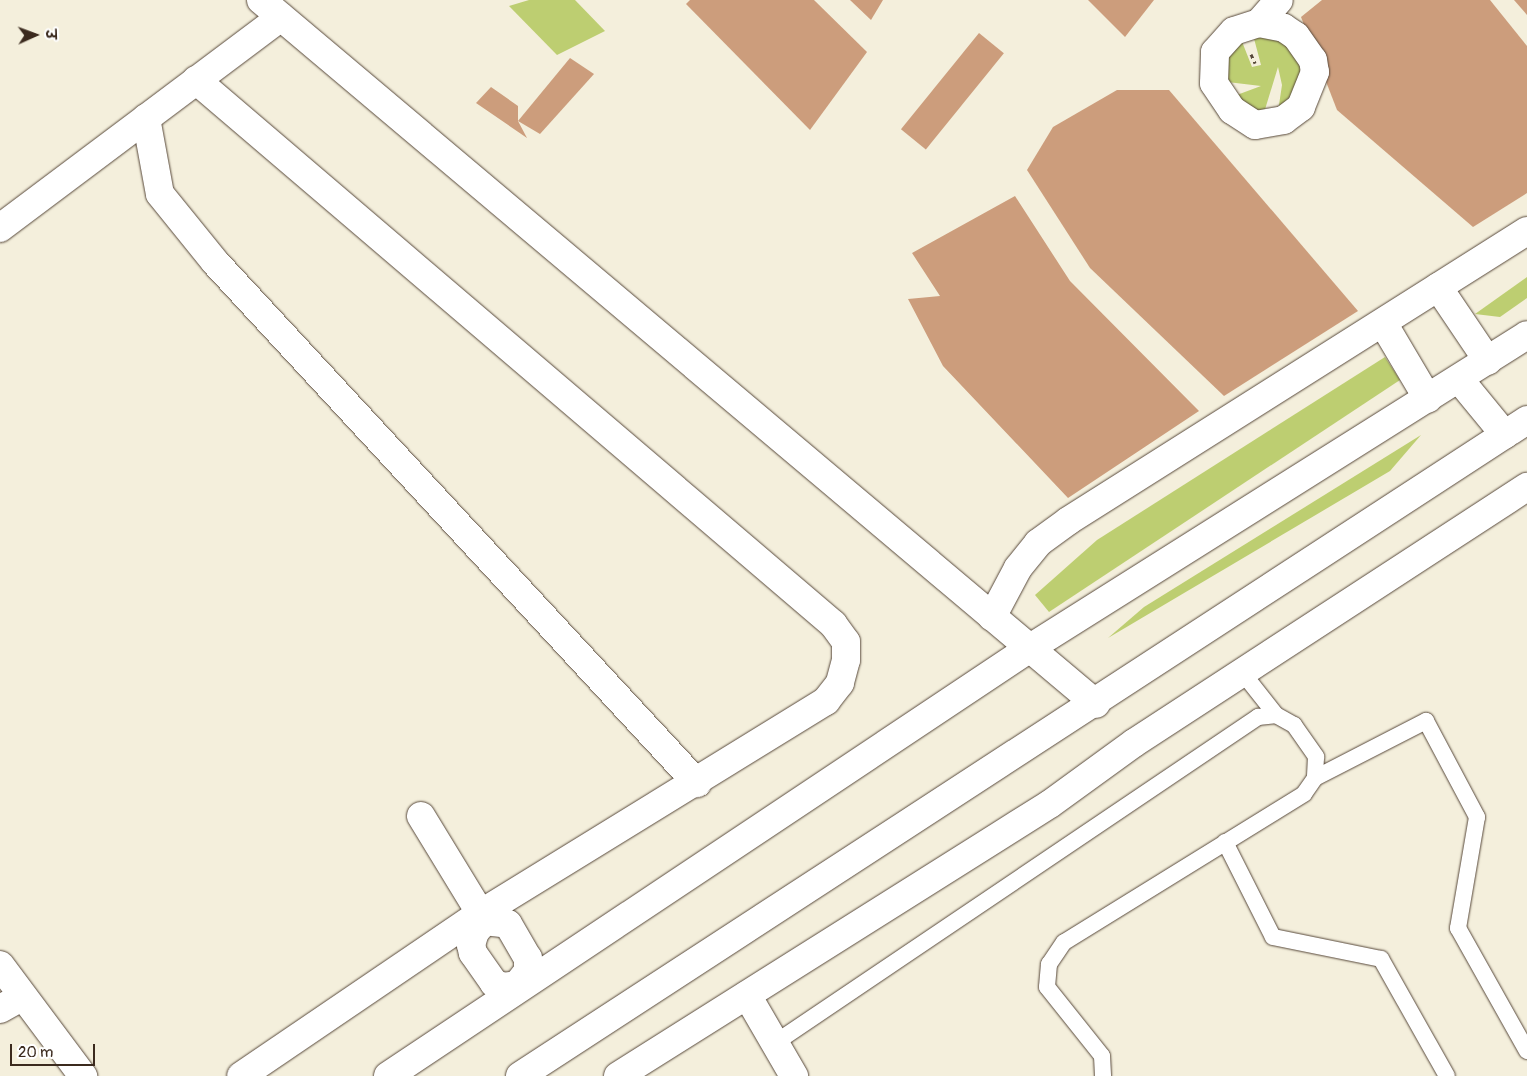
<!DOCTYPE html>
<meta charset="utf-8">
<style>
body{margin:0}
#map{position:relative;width:1527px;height:1076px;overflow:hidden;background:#f4efdc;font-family:Pangolin,"Playpen Sans Deva",sans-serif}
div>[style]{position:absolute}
.green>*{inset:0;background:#bdce71}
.building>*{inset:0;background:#cc9d7c;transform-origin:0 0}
.path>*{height:3px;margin-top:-1.5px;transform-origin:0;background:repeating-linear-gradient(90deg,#57483a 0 4px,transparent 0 8px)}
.roads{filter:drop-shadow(0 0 1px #57483a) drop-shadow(0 0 1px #57483a)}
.service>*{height:16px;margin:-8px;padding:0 8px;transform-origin:8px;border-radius:8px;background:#fff}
.minor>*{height:28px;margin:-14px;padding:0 14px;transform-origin:14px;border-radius:14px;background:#fff}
.tertiary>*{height:28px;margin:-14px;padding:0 14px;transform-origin:14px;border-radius:14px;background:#fff}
span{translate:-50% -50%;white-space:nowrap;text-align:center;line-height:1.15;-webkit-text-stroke:4px #fff;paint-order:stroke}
.north{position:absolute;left:10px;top:10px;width:50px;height:50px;-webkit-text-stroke:4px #fff;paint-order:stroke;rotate:88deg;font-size:14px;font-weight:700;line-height:20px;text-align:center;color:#3b2a1e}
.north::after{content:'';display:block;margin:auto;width:18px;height:22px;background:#3b2a1e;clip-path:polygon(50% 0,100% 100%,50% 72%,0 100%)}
.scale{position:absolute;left:10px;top:1044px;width:85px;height:22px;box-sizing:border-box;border:2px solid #3b2a1e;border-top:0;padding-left:6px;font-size:15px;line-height:18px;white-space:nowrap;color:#3b2a1e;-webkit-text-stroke:4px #fff;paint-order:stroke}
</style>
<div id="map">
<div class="green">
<div style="clip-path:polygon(529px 0,575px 0,605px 31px,557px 55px,509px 6px)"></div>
<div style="clip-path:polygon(1276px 29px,1311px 67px,1277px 118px,1282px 85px,1278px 67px,1263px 116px,1226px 99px,1261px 86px,1219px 81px,1219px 53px,1239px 34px,1252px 67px,1261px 65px,1252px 31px)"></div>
<div style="clip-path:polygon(1527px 277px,1527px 298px,1500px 317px,1475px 314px)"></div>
<div style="clip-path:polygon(1385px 357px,1400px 380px,1049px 612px,1035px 595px,1097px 540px)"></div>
<div style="clip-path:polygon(1421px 435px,1390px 471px,1108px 638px,1144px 607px)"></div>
</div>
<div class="building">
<div style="clip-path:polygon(690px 0,814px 0,867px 52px,810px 130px,686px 4px)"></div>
<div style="clip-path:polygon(850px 0,883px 0,871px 20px)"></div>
<div style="clip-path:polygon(1088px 0,1154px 0,1125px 37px)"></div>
<div style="clip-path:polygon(1322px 0,1490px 0,1527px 46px,1527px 193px,1473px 227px,1337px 110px,1301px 17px)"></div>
<div style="clip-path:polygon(1514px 0,1527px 0,1527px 15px)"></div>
<div style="left:979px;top:33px;width:32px;height:124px;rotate:39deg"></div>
<div style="clip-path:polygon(570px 58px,594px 74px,540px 134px,518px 121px)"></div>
<div style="clip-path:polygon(491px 87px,518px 106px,518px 121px,527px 138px,476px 103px)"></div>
<div style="clip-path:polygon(1117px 90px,1169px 90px,1358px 311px,1224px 396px,1090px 268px,1027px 170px,1053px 127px)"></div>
<div style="clip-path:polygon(1015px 196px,1070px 281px,1199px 411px,1068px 498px,943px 366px,908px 299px,940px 296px,912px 253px)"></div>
</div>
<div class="path">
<div style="left:1251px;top:54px;width:10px;rotate:66deg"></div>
</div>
<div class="roads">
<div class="service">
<div style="left:1242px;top:672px;width:55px;rotate:51.7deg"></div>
<div style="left:1315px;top:778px;width:125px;rotate:-27.2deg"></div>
<div style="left:1426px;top:721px;width:109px;rotate:62deg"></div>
<div style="left:1477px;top:817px;width:113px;rotate:99.7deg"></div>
<div style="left:1458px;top:928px;width:141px;rotate:60.7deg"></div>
<div style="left:1225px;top:842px;width:106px;rotate:63.2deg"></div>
<div style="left:1273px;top:937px;width:110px;rotate:11.5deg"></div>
<div style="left:1381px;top:959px;width:134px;rotate:60.6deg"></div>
<div style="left:775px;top:1043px;width:583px;rotate:-34.02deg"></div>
<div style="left:1258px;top:717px;width:18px;rotate:-6deg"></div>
<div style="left:1276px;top:715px;width:21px;rotate:29deg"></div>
<div style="left:1294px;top:725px;width:39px;rotate:55deg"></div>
<div style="left:1316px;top:757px;width:21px;rotate:93deg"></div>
<div style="left:1315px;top:778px;width:19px;rotate:125deg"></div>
<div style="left:1304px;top:794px;width:282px;rotate:148.3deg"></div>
<div style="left:1064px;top:942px;width:27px;rotate:124deg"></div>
<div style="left:1049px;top:964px;width:23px;rotate:95deg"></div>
<div style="left:1047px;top:987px;width:88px;rotate:51.4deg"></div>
<div style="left:1102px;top:1056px;width:20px;rotate:87deg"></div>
</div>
<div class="minor">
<div style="left:261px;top:0;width:1092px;rotate:40.13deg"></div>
<div style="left:1259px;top:23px;width:25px;rotate:11deg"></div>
<div style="left:1284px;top:28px;width:14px;rotate:34deg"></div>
<div style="left:1296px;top:36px;width:29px;rotate:55deg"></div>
<div style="left:1313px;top:60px;width:12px;rotate:81deg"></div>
<div style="left:1315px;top:72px;width:38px;rotate:112deg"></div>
<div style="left:1301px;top:107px;width:21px;rotate:143deg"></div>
<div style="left:1284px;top:120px;width:29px;rotate:170deg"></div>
<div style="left:1255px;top:125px;width:27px;rotate:-147deg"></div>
<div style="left:1232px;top:110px;width:32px;rotate:-124deg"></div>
<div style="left:1214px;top:83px;width:31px;rotate:-88deg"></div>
<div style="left:1215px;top:52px;width:28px;rotate:-48deg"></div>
<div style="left:1234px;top:31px;width:26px;rotate:-18deg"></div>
<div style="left:1259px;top:23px;width:30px;rotate:-49deg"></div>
<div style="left:196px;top:80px;width:838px;rotate:40.5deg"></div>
<div style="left:833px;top:624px;width:22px;rotate:54deg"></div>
<div style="left:846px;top:642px;width:18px;rotate:90deg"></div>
<div style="left:846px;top:660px;width:24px;rotate:105deg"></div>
<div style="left:840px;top:683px;width:23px;rotate:128deg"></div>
<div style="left:826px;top:701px;width:405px;rotate:148.4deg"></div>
<div style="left:481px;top:913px;width:290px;rotate:145.8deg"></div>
<div style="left:146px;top:118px;width:77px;rotate:79.6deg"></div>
<div style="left:160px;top:194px;width:87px;rotate:51deg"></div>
<div style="left:215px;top:262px;width:710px;rotate:47.23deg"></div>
<div style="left:0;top:228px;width:351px;rotate:-36.9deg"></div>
<div style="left:1438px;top:287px;width:89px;rotate:56deg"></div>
<div style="left:1383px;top:323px;width:88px;rotate:59.4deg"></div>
<div style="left:1459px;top:379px;width:72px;rotate:50.6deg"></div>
<div style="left:992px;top:617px;width:55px;rotate:-62deg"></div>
<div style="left:1018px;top:568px;width:32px;rotate:-51deg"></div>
<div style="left:1038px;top:543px;width:37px;rotate:-36deg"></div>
<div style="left:1068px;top:521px;width:543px;rotate:-32.29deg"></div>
<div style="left:421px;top:816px;width:123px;rotate:58.6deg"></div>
<div style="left:485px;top:921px;width:23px;rotate:7deg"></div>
<div style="left:508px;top:924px;width:39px;rotate:60deg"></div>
<div style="left:528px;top:958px;width:13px;rotate:90deg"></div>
<div style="left:528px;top:971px;width:18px;rotate:128deg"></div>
<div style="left:517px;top:985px;width:14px;rotate:172deg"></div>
<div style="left:503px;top:987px;width:10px;rotate:-156deg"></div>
<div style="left:494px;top:983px;width:37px;rotate:-125deg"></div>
<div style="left:473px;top:953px;width:8px;rotate:-104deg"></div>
<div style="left:471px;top:945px;width:14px;rotate:-73deg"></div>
<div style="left:475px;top:932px;width:15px;rotate:-48deg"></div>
<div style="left:0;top:965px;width:139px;rotate:53.2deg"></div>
<div style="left:747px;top:995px;width:94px;rotate:59.9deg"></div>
<div style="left:0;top:1009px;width:25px;rotate:-29deg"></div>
<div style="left:388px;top:1076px;width:772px;rotate:-33.69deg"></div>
<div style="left:1030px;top:648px;width:587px;rotate:-32.2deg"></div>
</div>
<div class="tertiary">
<div style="left:520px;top:1076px;width:1202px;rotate:-33.08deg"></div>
<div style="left:618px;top:1076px;width:510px;rotate:-32.2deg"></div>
<div style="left:1050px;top:804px;width:104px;rotate:-36deg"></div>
<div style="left:1134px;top:743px;width:469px;rotate:-33.1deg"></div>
</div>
</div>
<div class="north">उ</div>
<div class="scale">20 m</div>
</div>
